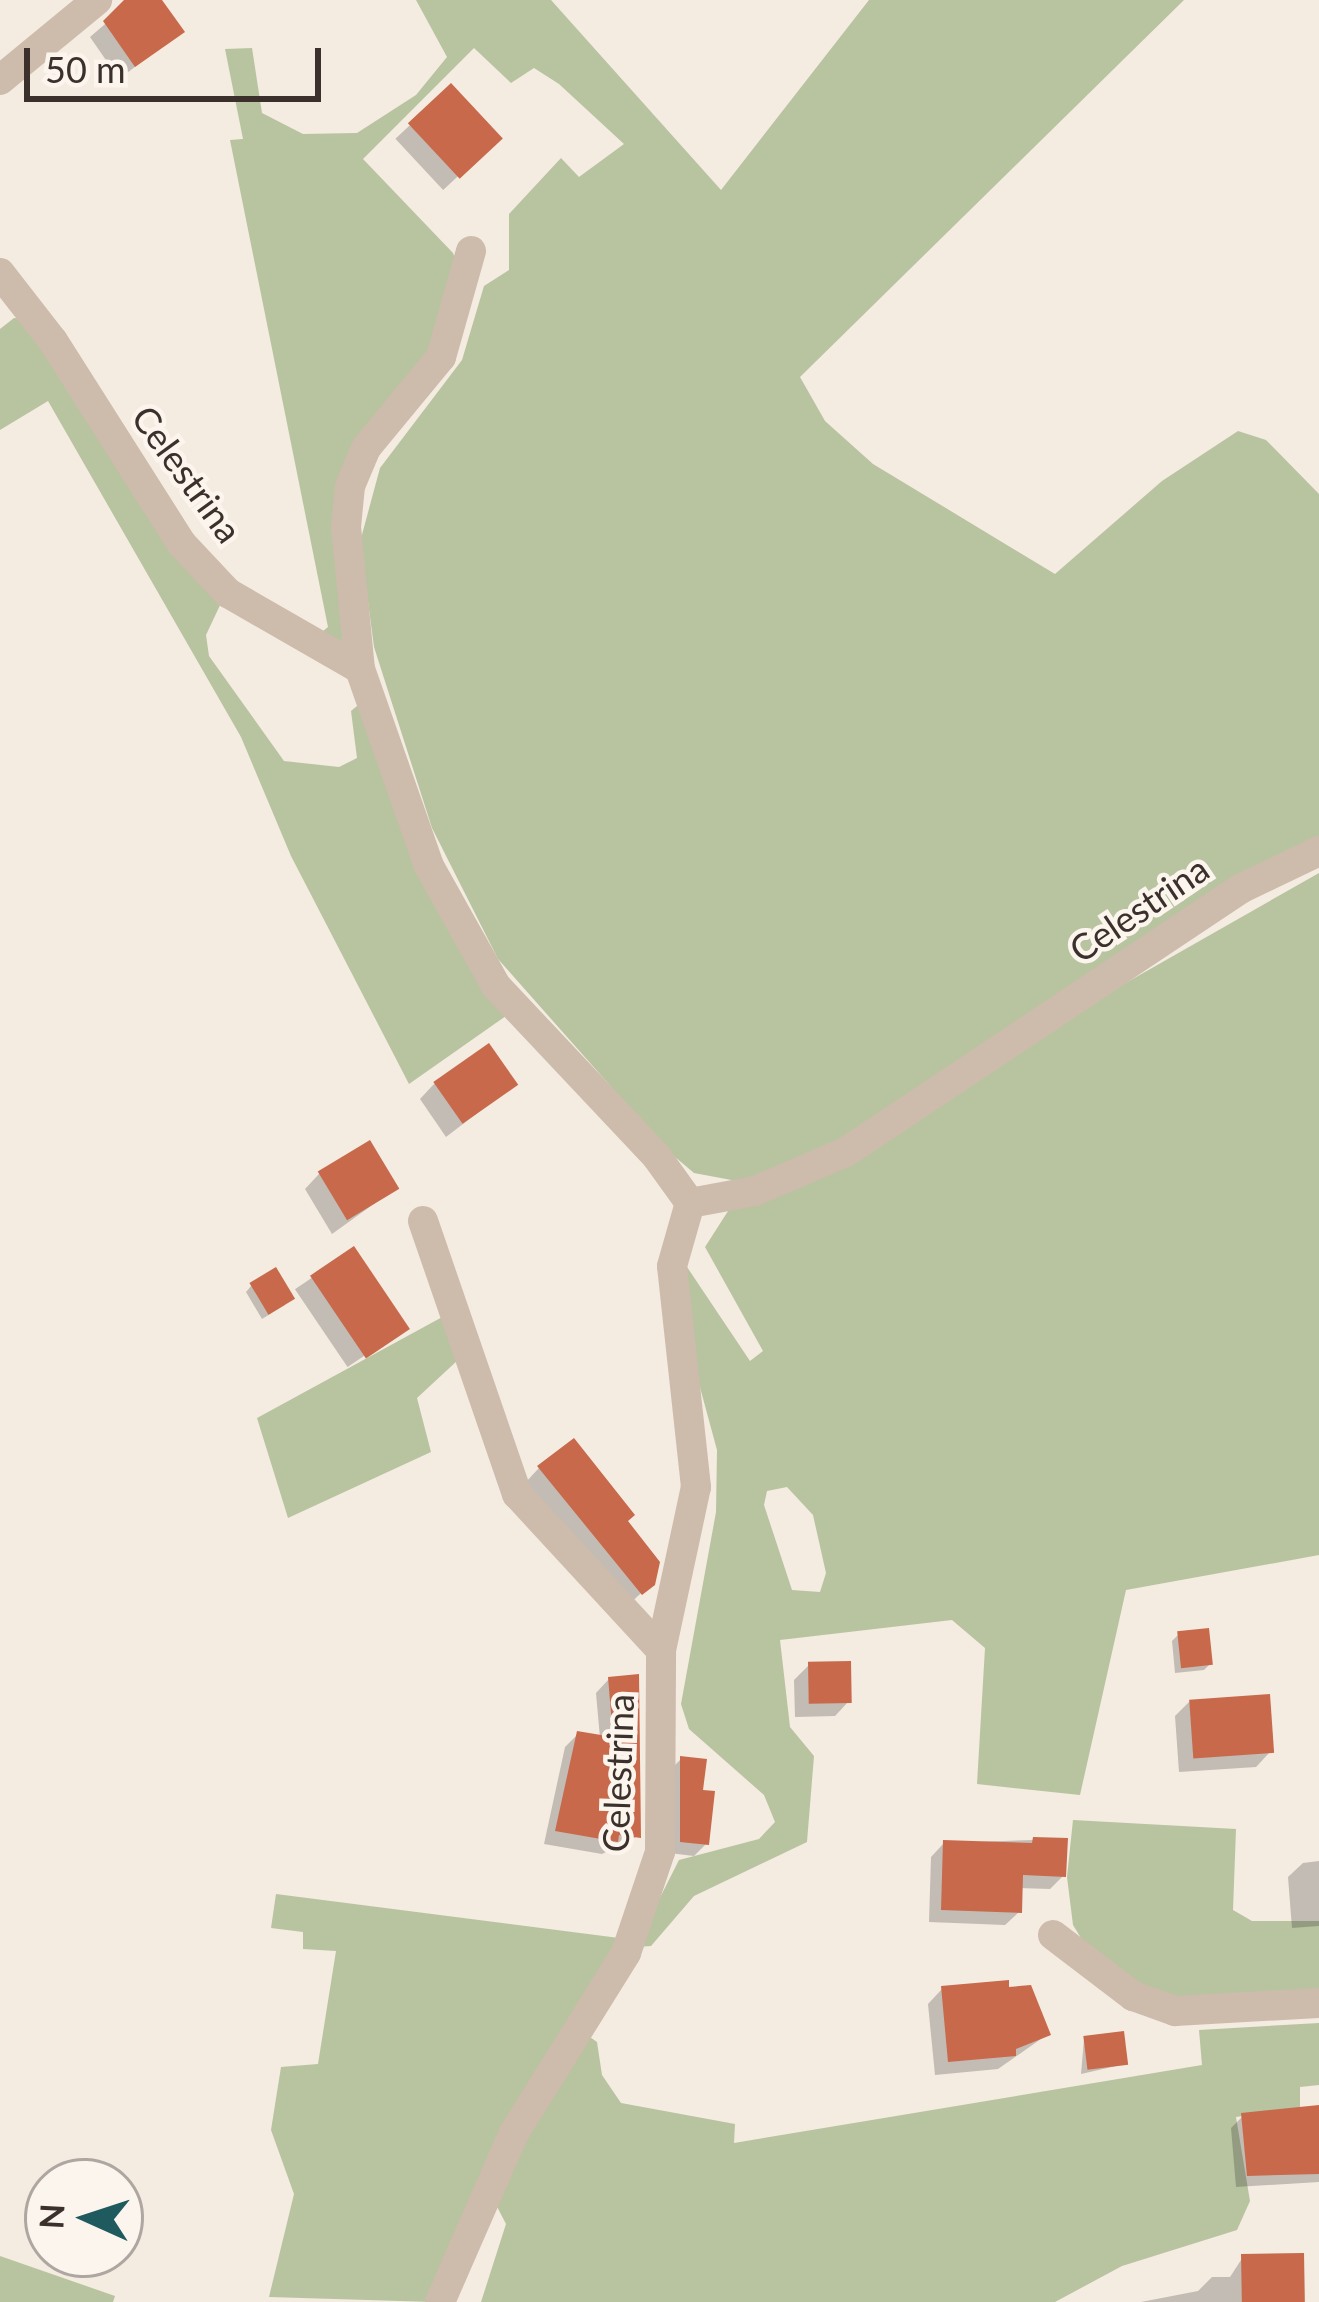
<!DOCTYPE html>
<style>
body{margin:0}
#map{position:relative;width:1319px;height:2302px;overflow:hidden;background:#f4ebe1;font-family:Lato,sans-serif}
div>[style]{position:absolute}
.green>*{inset:0;background:#b8c4a0}
.shadow>*{inset:0;background:#0003;transform-origin:0 0}
.building>*{inset:0;background:#c8694b;transform-origin:0 0}
.minor>*{height:30px;margin:-15px;padding:0 15px;transform-origin:15px;border-radius:15px;background:#cdbbac}
span{translate:-50% -50%;white-space:nowrap;text-align:center;line-height:1.15;-webkit-text-stroke:9px #fbf5ee;paint-order:stroke}
.street-label{font-size:36px;color:#3b302b}
.north{position:absolute;left:24px;top:2158px;width:120px;height:120px;box-sizing:border-box;background:#fbf5ee;border:3px solid #aea6a0;border-radius:50%;rotate:273deg;font-size:33px;font-weight:700;line-height:48px;text-align:center;color:#3b302b}
.north::after{content:'';display:block;margin:auto;width:42px;height:54px;background:#1f5a5e;clip-path:polygon(50% 0,100% 100%,50% 72%,0 100%)}
.scale{position:absolute;left:24px;top:48px;width:297px;height:54px;box-sizing:border-box;border:6px solid #3b302b;border-top:0;padding-left:15px;font-size:36px;line-height:42px;white-space:nowrap;color:#3b302b;-webkit-text-stroke:9px #fbf5ee;paint-order:stroke}
</style>
<div id="map">
<div class="green">
<div style="clip-path:polygon(416px 0,551px 0,721px 190px,869px 0,1184px 0,800px 377px,825px 421px,873px 464px,1055px 574px,1162px 481px,1238px 431px,1266px 440px,1319px 494px,1319px 850px,805px 1161px,742px 1182px,694px 1173px,668px 1151px,498px 959px,432px 828px,374px 647px,360px 542px,380px 468px,462px 360px,484px 286px,509px 270px,509px 214px,561px 158px,579px 177px,624px 144px,559px 84px,534px 68px,511px 83px,474px 48px,363px 159px,453px 253px,460px 273px,456px 324px,355px 474px,354px 639px,335px 647px,317px 636px,328px 627px,230px 140px,243px 139px,225px 49px,252px 48px,262px 113px,303px 134px,357px 133px,416px 95px,447px 57px)"></div>
<div style="clip-path:polygon(14px 318px,28px 319px,222px 601px,206px 635px,209px 656px,284px 761px,339px 767px,357px 758px,351px 711px,363px 701px,513px 1011px,409px 1084px,291px 856px,241px 737px,48px 401px,0 430px,0 329px)"></div>
<div style="clip-path:polygon(evenodd,1319px 873px,1319px 1555px,1126px 1590px,1080px 1795px,977px 1784px,985px 1648px,952px 1620px,780px 1640px,790px 1727px,814px 1756px,807px 1842px,694px 1896px,651px 1946px,635px 1947px,679px 1860px,759px 1839px,775px 1822px,764px 1795px,689px 1729px,681px 1704px,716px 1512px,717px 1450px,682px 1321px,687px 1267px,750px 1361px,763px 1351px,705px 1247px,730px 1208px,1319px 873px,787px 1487px,813px 1515px,826px 1573px,820px 1592px,792px 1590px,764px 1505px,767px 1491px,787px 1487px)"></div>
<div style="clip-path:polygon(446px 1315px,458px 1360px,417px 1398px,431px 1452px,288px 1518px,257px 1418px)"></div>
<div style="clip-path:polygon(1073px 1820px,1236px 1829px,1233px 1910px,1252px 1921px,1319px 1921px,1319px 2002px,1149px 1995px,1095px 1961px,1073px 1925px,1067px 1877px)"></div>
<div style="clip-path:polygon(276px 1894px,619px 1938px,433px 2302px,269px 2297px,294px 2194px,271px 2130px,281px 2067px,318px 2064px,336px 1951px,303px 1949px,303px 1932px,271px 1928px)"></div>
<div style="clip-path:polygon(1319px 2023px,1319px 2085px,1300px 2087px,1300px 2108px,1236px 2117px,1250px 2201px,1237px 2230px,1122px 2266px,1055px 2302px,481px 2302px,506px 2224px,492px 2197px,580px 2030px,597px 2042px,602px 2075px,621px 2103px,735px 2124px,734px 2143px,1202px 2065px,1199px 2030px)"></div>
<div style="clip-path:polygon(0 2256px,115px 2296px,113px 2302px,0 2302px)"></div>
</div>
<div class="shadow">
<div style="clip-path:polygon(133px 0,158px 0,181px 32px,119px 79px,90px 37px)"></div>
<div style="left:451px;top:87px;width:70px;height:76px;rotate:47deg"></div>
<div style="clip-path:polygon(434px 1084px,514px 1085px,446px 1137px,420px 1099px)"></div>
<div style="clip-path:polygon(319px 1174px,396px 1188px,332px 1234px,305px 1189px)"></div>
<div style="left:353px;top:1250px;width:94px;height:70px;rotate:56deg"></div>
<div style="clip-path:polygon(252px 1285px,285px 1305px,262px 1319px,246px 1292px)"></div>
<div style="clip-path:polygon(539px 1468px,624px 1522px,652px 1583px,626px 1607px,525px 1483px)"></div>
<div style="clip-path:polygon(1178px 1635px,1210px 1664px,1204px 1670px,1175px 1673px,1172px 1641px)"></div>
<div style="clip-path:polygon(809px 1665px,849px 1701px,835px 1716px,795px 1717px,794px 1680px)"></div>
<div style="clip-path:polygon(609px 1679px,638px 1836px,602px 1854px,544px 1844px,565px 1747px,578px 1734px,600px 1738px,596px 1693px)"></div>
<div style="clip-path:polygon(1190px 1701px,1270px 1752px,1256px 1767px,1179px 1772px,1175px 1716px)"></div>
<div style="clip-path:polygon(681px 1759px,700px 1792px,706px 1844px,694px 1856px,669px 1853px,669px 1771px)"></div>
<div style="clip-path:polygon(1034px 1840px,1063px 1876px,1050px 1889px,1019px 1888px,1019px 1912px,1005px 1925px,929px 1922px,931px 1857px,944px 1843px)"></div>
<div style="clip-path:polygon(1319px 1861px,1319px 1926px,1292px 1928px,1288px 1877px,1303px 1863px)"></div>
<div style="clip-path:polygon(942px 1989px,1048px 2034px,998px 2069px,935px 2075px,928px 2004px)"></div>
<div style="clip-path:polygon(1084px 2039px,1125px 2064px,1081px 2074px)"></div>
<div style="clip-path:polygon(1319px 2108px,1319px 2182px,1236px 2187px,1231px 2128px,1243px 2116px)"></div>
<div style="clip-path:polygon(1243px 2257px,1302px 2302px,1141px 2302px,1198px 2291px,1212px 2277px,1230px 2277px)"></div>
</div>
<div class="building">
<div style="clip-path:polygon(124px 0,162px 0,185px 32px,135px 67px,103px 21px)"></div>
<div style="left:451px;top:83px;width:76px;height:59px;rotate:47deg"></div>
<div style="left:489px;top:1043px;width:51px;height:68px;rotate:55deg"></div>
<div style="left:370px;top:1140px;width:57px;height:61px;rotate:59deg"></div>
<div style="left:354px;top:1246px;width:100px;height:53px;rotate:56deg"></div>
<div style="left:276px;top:1267px;width:37px;height:31px;rotate:59deg"></div>
<div style="clip-path:polygon(574px 1438px,635px 1515px,628px 1521px,660px 1562px,655px 1585px,642px 1595px,537px 1466px)"></div>
<div style="left:1209px;top:1628px;width:37px;height:32px;rotate:84deg"></div>
<div style="left:851px;top:1661px;width:42px;height:43px;rotate:89deg"></div>
<div style="clip-path:polygon(639px 1674px,641px 1838px,619px 1835px,618px 1842px,555px 1831px,577px 1731px,613px 1737px,608px 1677px)"></div>
<div style="left:1270px;top:1694px;width:59px;height:81px;rotate:86deg"></div>
<div style="clip-path:polygon(680px 1756px,707px 1759px,703px 1790px,715px 1791px,709px 1845px,680px 1842px)"></div>
<div style="clip-path:polygon(1033px 1837px,1068px 1838px,1066px 1877px,1023px 1875px,1022px 1913px,941px 1910px,943px 1840px,1032px 1843px)"></div>
<div style="clip-path:polygon(1009px 1980px,1009px 1987px,1031px 1985px,1051px 2035px,1016px 2049px,1016px 2056px,948px 2062px,941px 1986px)"></div>
<div style="left:1124px;top:2031px;width:34px;height:41px;rotate:83deg"></div>
<div style="clip-path:polygon(1319px 2105px,1319px 2174px,1247px 2176px,1241px 2113px)"></div>
<div style="left:1304px;top:2253px;width:49px;height:63px;rotate:89deg"></div>
</div>
<div class="minor">
<div style="left:0;top:80px;width:126px;rotate:-39.5deg"></div>
<div style="left:471px;top:251px;width:110px;rotate:105.8deg"></div>
<div style="left:441px;top:357px;width:118px;rotate:129.5deg"></div>
<div style="left:366px;top:448px;width:41px;rotate:112.8deg"></div>
<div style="left:350px;top:486px;width:41px;rotate:95.6deg"></div>
<div style="left:346px;top:527px;width:143px;rotate:84.4deg"></div>
<div style="left:360px;top:669px;width:209px;rotate:70.7deg"></div>
<div style="left:429px;top:866px;width:137px;rotate:60.8deg"></div>
<div style="left:496px;top:986px;width:235px;rotate:46.7deg"></div>
<div style="left:657px;top:1157px;width:57px;rotate:54.3deg"></div>
<div style="left:690px;top:1203px;width:66px;rotate:-10.5deg"></div>
<div style="left:755px;top:1191px;width:99px;rotate:-23.2deg"></div>
<div style="left:846px;top:1152px;width:474px;rotate:-33.7deg"></div>
<div style="left:1240px;top:889px;width:88px;rotate:-25.7deg"></div>
<div style="left:0;top:273px;width:86px;rotate:52.1deg"></div>
<div style="left:53px;top:341px;width:239px;rotate:57.6deg"></div>
<div style="left:181px;top:543px;width:69px;rotate:46.8deg"></div>
<div style="left:228px;top:593px;width:152px;rotate:29.9deg"></div>
<div style="left:423px;top:1221px;width:289px;rotate:71deg"></div>
<div style="left:517px;top:1494px;width:212px;rotate:47.3deg"></div>
<div style="left:1053px;top:1935px;width:101px;rotate:37.3deg"></div>
<div style="left:1133px;top:1996px;width:45px;rotate:19.7deg"></div>
<div style="left:1175px;top:2011px;width:144px;rotate:-3.2deg"></div>
<div style="left:440px;top:2302px;width:184px;rotate:-66.4deg"></div>
<div style="left:514px;top:2133px;width:212px;rotate:-58.1deg"></div>
<div style="left:626px;top:1953px;width:107px;rotate:-71.4deg"></div>
<div style="left:660px;top:1852px;width:202px;rotate:-89.7deg"></div>
<div style="left:661px;top:1650px;width:167px;rotate:-77.9deg"></div>
<div style="left:696px;top:1487px;width:222px;rotate:-96.2deg"></div>
<div style="left:672px;top:1266px;width:66px;rotate:-74.1deg"></div>
</div>
<div class="street-label">
<span style="left:187px;top:474px;rotate:54deg">Celestrina</span>
<span style="left:1139px;top:909px;rotate:-34deg">Celestrina</span>
<span style="left:618px;top:1773px;rotate:-88deg">Celestrina</span>
</div>
<div class="north">N</div>
<div class="scale">50 m</div>
</div>
